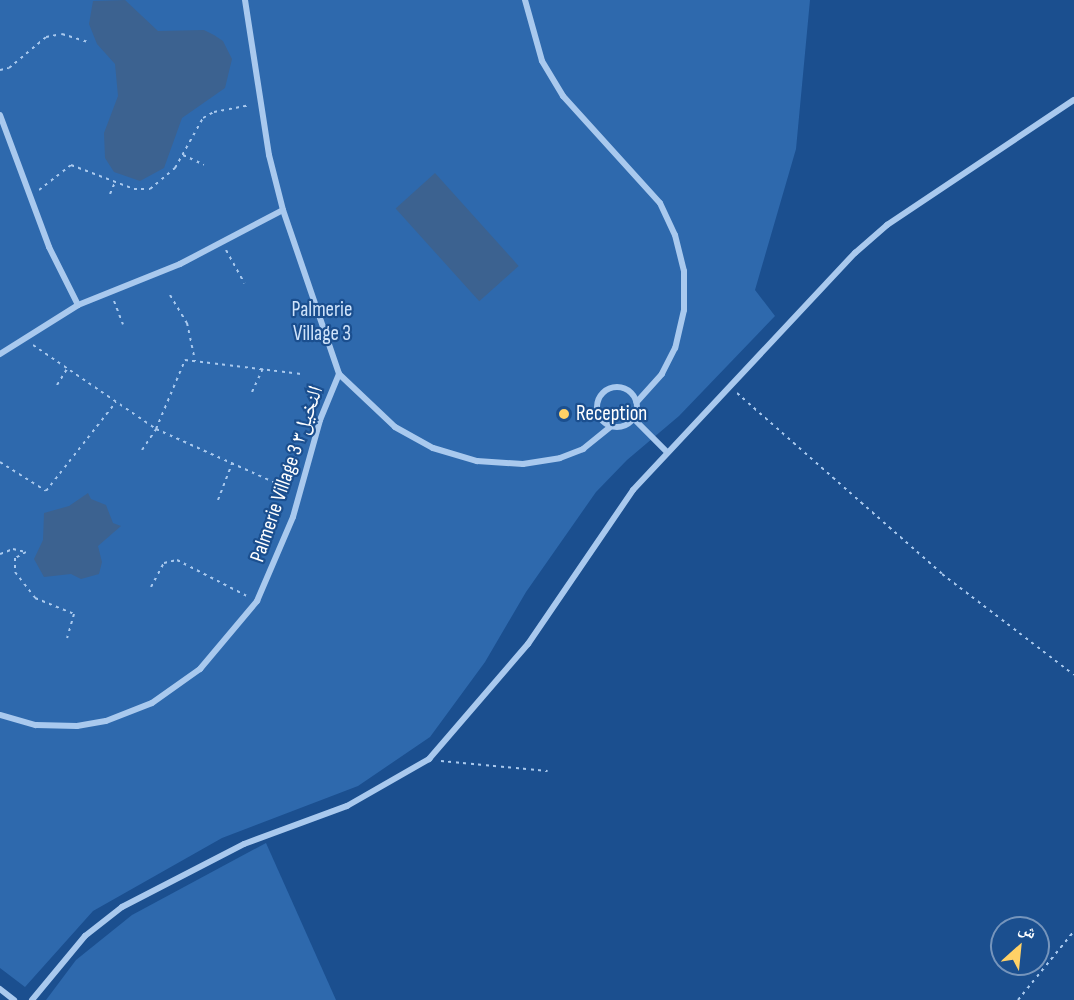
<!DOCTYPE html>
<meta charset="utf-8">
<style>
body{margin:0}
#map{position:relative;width:1074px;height:1000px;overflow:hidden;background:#1b4f8f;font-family:"Sofia Sans Condensed","Noto Naskh Arabic",sans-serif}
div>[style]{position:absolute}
.green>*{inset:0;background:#2e69ad}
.water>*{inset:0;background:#3c6290;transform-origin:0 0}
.path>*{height:2px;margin-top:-1px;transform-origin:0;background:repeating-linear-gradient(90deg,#a9c9ee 0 3px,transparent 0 7.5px)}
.minor>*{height:6px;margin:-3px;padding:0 3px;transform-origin:3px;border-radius:3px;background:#a9c9ee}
.minor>.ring{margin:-3px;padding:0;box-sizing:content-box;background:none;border:6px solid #a9c9ee;border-radius:50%}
.dots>*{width:16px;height:16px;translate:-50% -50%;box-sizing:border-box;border:3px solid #1b4f8f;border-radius:50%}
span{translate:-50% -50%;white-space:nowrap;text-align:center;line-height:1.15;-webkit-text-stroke:4.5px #1b4f8f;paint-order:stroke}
.park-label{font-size:21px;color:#cfe3fa}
.poi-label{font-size:21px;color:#fff}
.left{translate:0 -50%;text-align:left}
.street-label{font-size:21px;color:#fff}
.north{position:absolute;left:990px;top:916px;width:60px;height:60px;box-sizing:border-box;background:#1b4f8f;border:2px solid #7695bc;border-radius:50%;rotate:27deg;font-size:16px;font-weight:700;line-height:24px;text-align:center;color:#fff}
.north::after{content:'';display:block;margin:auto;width:21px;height:27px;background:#ffd166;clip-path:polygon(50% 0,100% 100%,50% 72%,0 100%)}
</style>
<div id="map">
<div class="green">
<div style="clip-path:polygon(0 0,810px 0,796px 149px,755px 290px,775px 316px,679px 416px,627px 460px,596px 492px,526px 592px,485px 662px,430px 737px,358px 786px,222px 838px,93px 911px,25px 987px,0 968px)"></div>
<div style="clip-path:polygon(266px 843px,336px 1000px,46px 1000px,76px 960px,132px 915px)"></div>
</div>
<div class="water">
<div style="clip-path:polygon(125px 0,158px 31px,204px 30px,214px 35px,223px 41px,232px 59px,225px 88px,182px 118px,164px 168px,140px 181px,114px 172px,105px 158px,104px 133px,118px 96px,115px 64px,97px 44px,89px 24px,93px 1px)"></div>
<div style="left:435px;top:173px;width:125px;height:53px;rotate:48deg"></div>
<div style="clip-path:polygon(88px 493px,91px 499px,106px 505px,113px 523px,121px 526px,98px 546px,102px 562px,99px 574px,81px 579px,71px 574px,44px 577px,34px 559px,43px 540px,44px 513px,69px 506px)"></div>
</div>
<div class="path">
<div style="left:0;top:70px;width:9px;rotate:-13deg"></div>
<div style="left:9px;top:68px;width:48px;rotate:-40deg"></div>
<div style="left:46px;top:37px;width:16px;rotate:-11deg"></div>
<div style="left:62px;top:34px;width:28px;rotate:17deg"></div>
<div style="left:183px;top:155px;width:23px;rotate:25deg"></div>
<div style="left:39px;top:190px;width:41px;rotate:-38deg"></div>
<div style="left:71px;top:165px;width:67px;rotate:20.9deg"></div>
<div style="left:134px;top:189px;width:16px"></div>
<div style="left:150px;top:189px;width:33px;rotate:-40deg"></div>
<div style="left:175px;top:168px;width:57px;rotate:-60.8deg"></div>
<div style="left:203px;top:118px;width:13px;rotate:-29deg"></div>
<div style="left:214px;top:112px;width:37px;rotate:-11deg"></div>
<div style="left:110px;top:194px;width:13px;rotate:-67deg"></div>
<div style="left:226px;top:250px;width:38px;rotate:61deg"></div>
<div style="left:170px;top:295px;width:33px;rotate:59deg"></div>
<div style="left:187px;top:323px;width:39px;rotate:78deg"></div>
<div style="left:114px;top:301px;width:25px;rotate:69deg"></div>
<div style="left:33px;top:345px;width:149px;rotate:34.3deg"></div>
<div style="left:156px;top:429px;width:148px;rotate:24.3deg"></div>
<div style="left:57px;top:385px;width:19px;rotate:-58deg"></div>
<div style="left:252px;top:392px;width:26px;rotate:-65deg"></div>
<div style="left:737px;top:393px;width:273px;rotate:41.4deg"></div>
<div style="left:942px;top:574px;width:166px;rotate:37.4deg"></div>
<div style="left:142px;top:450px;width:25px;rotate:-56deg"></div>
<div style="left:156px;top:429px;width:75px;rotate:-67.2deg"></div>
<div style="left:185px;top:360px;width:117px;rotate:6.9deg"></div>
<div style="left:0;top:462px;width:54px;rotate:32.2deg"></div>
<div style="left:46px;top:491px;width:113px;rotate:-51.8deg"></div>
<div style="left:218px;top:500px;width:40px;rotate:-69deg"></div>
<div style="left:26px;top:552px;width:13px;rotate:151deg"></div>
<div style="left:15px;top:558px;width:14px;rotate:90deg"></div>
<div style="left:15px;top:572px;width:33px;rotate:52deg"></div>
<div style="left:35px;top:598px;width:42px;rotate:22.3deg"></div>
<div style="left:74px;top:614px;width:25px;rotate:106deg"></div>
<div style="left:0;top:554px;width:14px;rotate:-21deg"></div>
<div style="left:13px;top:549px;width:13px;rotate:13deg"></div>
<div style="left:151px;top:587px;width:27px;rotate:-62deg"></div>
<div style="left:164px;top:563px;width:13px;rotate:-13deg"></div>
<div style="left:177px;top:560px;width:81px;rotate:27.2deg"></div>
<div style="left:441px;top:761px;width:107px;rotate:5.3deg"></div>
<div style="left:1018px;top:1000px;width:89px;rotate:-50.9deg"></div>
</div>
<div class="minor">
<div style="left:245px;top:0;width:157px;rotate:81.2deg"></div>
<div style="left:269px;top:155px;width:57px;rotate:75.7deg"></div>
<div style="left:283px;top:210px;width:173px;rotate:71.1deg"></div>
<div style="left:339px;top:374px;width:77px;rotate:43.4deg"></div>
<div style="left:395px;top:427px;width:43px;rotate:28.9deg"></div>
<div style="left:433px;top:448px;width:46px;rotate:16.5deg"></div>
<div style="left:477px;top:461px;width:46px;rotate:3.7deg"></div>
<div style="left:523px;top:464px;width:37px;rotate:-9deg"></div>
<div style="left:560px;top:458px;width:25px;rotate:-21deg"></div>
<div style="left:583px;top:449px;width:36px;rotate:-39deg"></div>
<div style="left:525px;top:0;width:63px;rotate:74.4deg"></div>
<div style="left:542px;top:61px;width:41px;rotate:59deg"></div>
<div style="left:563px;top:96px;width:144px;rotate:47.8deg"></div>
<div style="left:660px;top:203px;width:35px;rotate:65deg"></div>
<div style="left:675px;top:235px;width:37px;rotate:76deg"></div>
<div style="left:684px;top:271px;width:39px;rotate:90deg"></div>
<div style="left:684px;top:310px;width:39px;rotate:103deg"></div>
<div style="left:675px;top:348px;width:29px;rotate:117deg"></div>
<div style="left:662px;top:374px;width:38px;rotate:132deg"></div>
<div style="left:0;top:115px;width:141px;rotate:69.6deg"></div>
<div style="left:49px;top:247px;width:65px;rotate:63.4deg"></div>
<div style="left:0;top:354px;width:92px;rotate:-32.1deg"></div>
<div style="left:78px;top:305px;width:110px;rotate:-21.9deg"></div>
<div style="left:180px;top:264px;width:116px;rotate:-27.7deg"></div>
<div class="ring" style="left:597px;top:387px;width:34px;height:34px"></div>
<div style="left:634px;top:419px;width:45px;rotate:45deg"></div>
<div style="left:0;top:715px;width:37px;rotate:16deg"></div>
<div style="left:36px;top:725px;width:41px;rotate:1.4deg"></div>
<div style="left:77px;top:726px;width:29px;rotate:-10deg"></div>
<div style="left:106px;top:721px;width:49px;rotate:-21.4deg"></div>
<div style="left:152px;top:703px;width:59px;rotate:-35.3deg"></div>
<div style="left:200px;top:669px;width:89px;rotate:-50deg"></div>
<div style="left:257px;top:601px;width:91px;rotate:-66.8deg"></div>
<div style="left:293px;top:517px;width:101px;rotate:-74.4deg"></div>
<div style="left:320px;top:420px;width:50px;rotate:-67.6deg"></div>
<div style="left:0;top:989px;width:18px;rotate:38deg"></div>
<div style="left:32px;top:1000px;width:83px;rotate:-50.4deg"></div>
<div style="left:85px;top:936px;width:47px;rotate:-38.1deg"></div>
<div style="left:122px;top:907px;width:137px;rotate:-27.3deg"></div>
<div style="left:244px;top:844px;width:110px;rotate:-20.3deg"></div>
<div style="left:347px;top:806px;width:95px;rotate:-29.8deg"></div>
<div style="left:429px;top:759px;width:152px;rotate:-49.3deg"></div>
<div style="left:528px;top:644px;width:186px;rotate:-55.7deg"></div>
<div style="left:633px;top:490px;width:325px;rotate:-46.9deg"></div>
<div style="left:855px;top:253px;width:43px;rotate:-41.2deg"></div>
<div style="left:887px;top:225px;width:225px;rotate:-33.8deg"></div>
</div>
<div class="dots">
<div style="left:564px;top:414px;background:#ffd166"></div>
</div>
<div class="park-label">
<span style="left:322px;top:322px">Palmerie<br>Village 3</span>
</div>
<div class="poi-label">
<span class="left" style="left:576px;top:414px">Reception</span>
</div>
<div class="street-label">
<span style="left:287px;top:474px;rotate:-71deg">Palmerie Village 3 النخيل٣</span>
</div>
<div class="north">ش</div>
</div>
